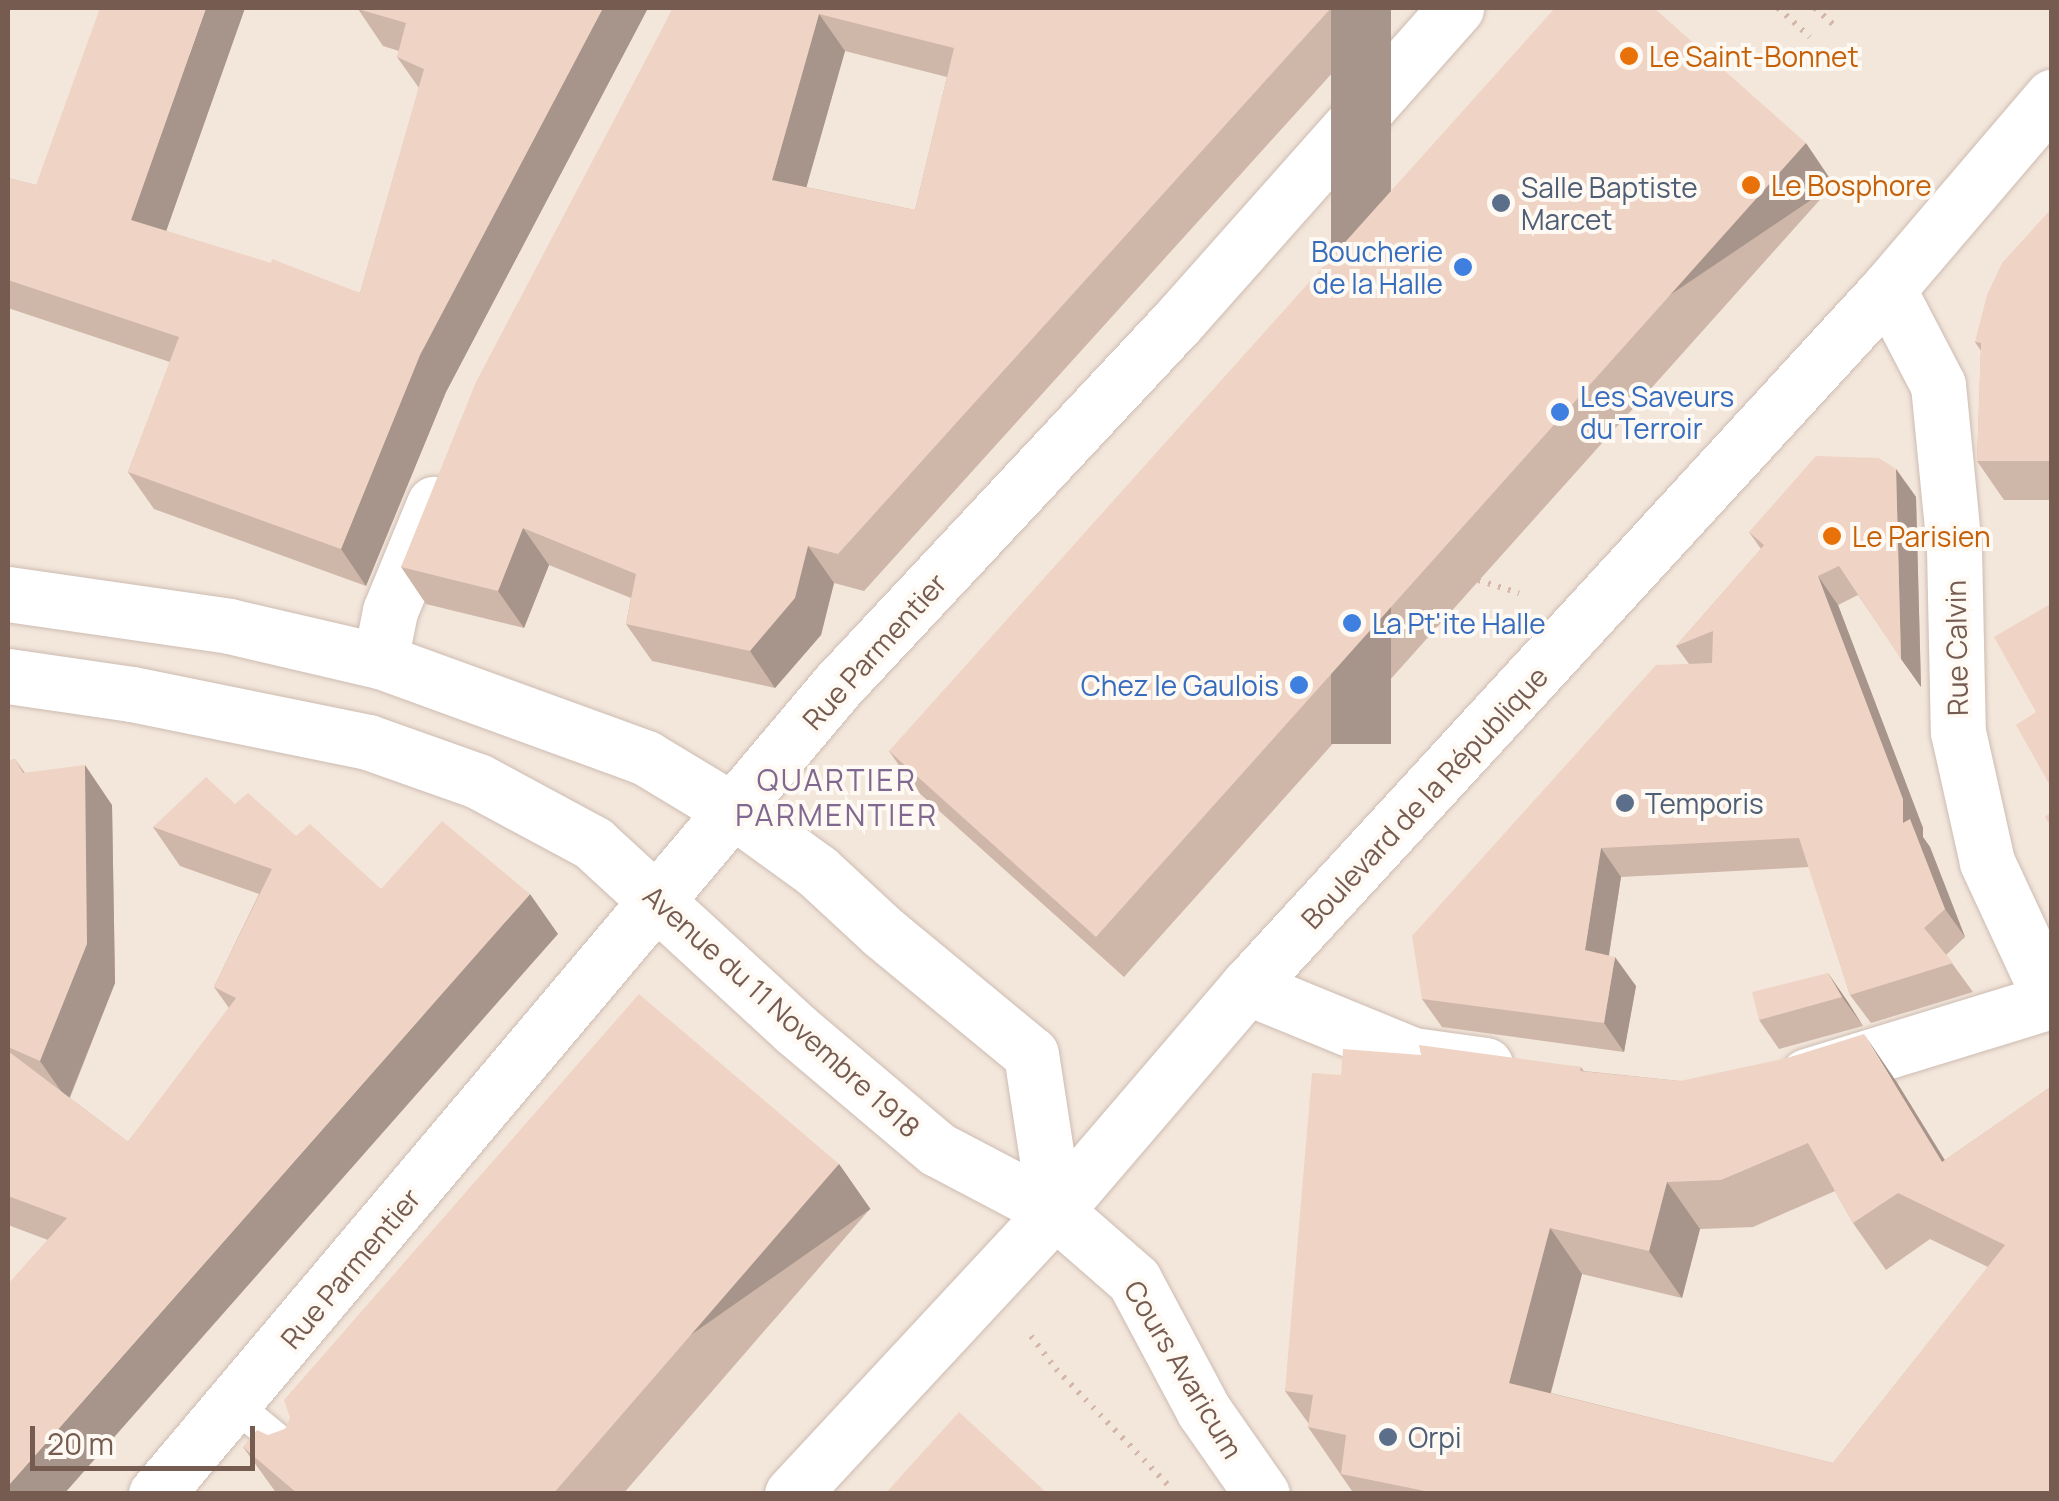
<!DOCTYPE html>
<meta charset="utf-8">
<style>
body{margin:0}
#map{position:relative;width:2059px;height:1501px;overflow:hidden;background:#fbf4ec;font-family:Manrope,sans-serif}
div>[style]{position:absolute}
.residential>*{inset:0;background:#f3e6db;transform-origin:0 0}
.path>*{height:6px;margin-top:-3px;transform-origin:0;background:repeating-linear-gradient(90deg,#d4b7a8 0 2.5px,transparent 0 10.5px)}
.roads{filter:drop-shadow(0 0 2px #cdbcb2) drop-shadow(0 0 2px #cdbcb2)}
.service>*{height:32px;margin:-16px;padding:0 16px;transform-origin:16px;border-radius:16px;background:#fff}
.minor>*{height:55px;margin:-27.5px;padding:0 27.5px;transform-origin:27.5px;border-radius:27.5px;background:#fff}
.tertiary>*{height:55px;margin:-27.5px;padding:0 27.5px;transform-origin:27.5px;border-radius:27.5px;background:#fff}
.secondary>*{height:55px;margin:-27.5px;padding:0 27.5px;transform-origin:27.5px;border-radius:27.5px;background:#fff}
.wall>*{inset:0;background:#ceb6a9}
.shaded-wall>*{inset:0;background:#a7948a;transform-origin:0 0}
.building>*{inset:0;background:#efd4c5}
.dots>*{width:28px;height:28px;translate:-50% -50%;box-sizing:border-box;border:5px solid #fef9f2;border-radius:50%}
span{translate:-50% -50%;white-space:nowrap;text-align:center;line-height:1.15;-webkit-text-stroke:8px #fef9f2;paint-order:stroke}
.food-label{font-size:28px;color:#c56008}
.left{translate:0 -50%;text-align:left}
.service-label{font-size:28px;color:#4e5e75}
.shop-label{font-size:28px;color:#366cbe}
.right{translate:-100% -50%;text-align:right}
.street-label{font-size:28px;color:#765b50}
.neighbourhood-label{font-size:30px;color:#816890;letter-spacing:2.5px}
.frame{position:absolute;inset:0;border:10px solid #765b50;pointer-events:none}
.scale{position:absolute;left:30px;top:1426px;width:225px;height:45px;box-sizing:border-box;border:5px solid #765b50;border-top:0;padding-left:12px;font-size:30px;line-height:35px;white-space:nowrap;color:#765b50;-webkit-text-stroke:8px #fef9f2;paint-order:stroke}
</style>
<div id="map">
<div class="residential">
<div style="left:8px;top:8px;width:2043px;height:1485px"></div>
</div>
<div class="path">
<div style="left:1778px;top:8px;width:43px;rotate:42.2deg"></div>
<div style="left:1815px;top:8px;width:28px;rotate:42deg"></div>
<div style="left:1478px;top:580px;width:43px;rotate:17.6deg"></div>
<div style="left:1031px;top:1336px;width:41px;rotate:52.9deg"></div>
<div style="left:1056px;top:1369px;width:165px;rotate:46deg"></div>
</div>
<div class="roads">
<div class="service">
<div style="left:235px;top:1405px;width:87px;rotate:39.4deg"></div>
</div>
<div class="minor">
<div style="left:1888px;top:289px;width:108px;rotate:62.5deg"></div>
<div style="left:1938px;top:385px;width:164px;rotate:84.4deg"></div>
<div style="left:1954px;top:548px;width:184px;rotate:88.8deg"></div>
<div style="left:1958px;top:732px;width:133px;rotate:77.4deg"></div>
<div style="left:1987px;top:862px;width:154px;rotate:65.1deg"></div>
<div style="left:380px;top:661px;width:51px;rotate:-78.7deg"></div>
<div style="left:390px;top:611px;width:116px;rotate:-67.6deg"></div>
<div style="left:1247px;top:987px;width:179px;rotate:22.3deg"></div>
<div style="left:1413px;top:1055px;width:73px;rotate:7.9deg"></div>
<div style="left:1807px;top:1076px;width:255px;rotate:-17.1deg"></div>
<div style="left:156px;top:1494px;width:1058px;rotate:-49.87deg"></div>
<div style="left:838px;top:685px;width:501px;rotate:-46.94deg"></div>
<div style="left:1180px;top:319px;width:416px;rotate:-48.4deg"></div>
</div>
<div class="tertiary">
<div style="left:1055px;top:1211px;width:105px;rotate:41.1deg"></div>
<div style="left:1134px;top:1280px;width:149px;rotate:61.9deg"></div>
<div style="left:1204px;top:1411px;width:101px;rotate:55.1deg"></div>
</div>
<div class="secondary">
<div style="left:8px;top:594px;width:223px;rotate:8.2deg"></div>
<div style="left:229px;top:626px;width:155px;rotate:13.1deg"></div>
<div style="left:380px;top:661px;width:283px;rotate:20deg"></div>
<div style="left:646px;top:758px;width:103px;rotate:31.1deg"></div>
<div style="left:734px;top:811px;width:102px;rotate:35.9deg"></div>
<div style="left:817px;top:871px;width:91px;rotate:42.8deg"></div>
<div style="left:884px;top:933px;width:190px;rotate:39.5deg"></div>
<div style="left:1031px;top:1054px;width:159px;rotate:81.3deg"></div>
<div style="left:8px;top:676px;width:125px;rotate:8.3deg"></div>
<div style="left:132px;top:694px;width:241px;rotate:11.5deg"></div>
<div style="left:368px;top:742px;width:117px;rotate:19.5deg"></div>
<div style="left:478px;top:781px;width:131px;rotate:28.3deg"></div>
<div style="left:593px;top:843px;width:275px;rotate:42.6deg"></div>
<div style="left:795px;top:1029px;width:186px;rotate:40.2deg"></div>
<div style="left:937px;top:1149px;width:133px;rotate:27.7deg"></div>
<div style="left:792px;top:1494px;width:386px;rotate:-47.1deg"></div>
<div style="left:1055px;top:1211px;width:295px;rotate:-49.4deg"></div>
<div style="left:1247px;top:987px;width:948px;rotate:-47.44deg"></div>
<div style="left:1888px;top:289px;width:253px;rotate:-49.5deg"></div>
</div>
</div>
<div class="wall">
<div style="clip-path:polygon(245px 8px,166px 231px,360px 293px,419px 88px,397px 57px,399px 51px,383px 46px,358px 9px,648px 8px,446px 392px,366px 586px,154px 509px,128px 472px,170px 362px,8px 308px,8px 178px,36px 185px)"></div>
<div style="clip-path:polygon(evenodd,673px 8px,1391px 8px,864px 591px,834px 583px,821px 635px,775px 688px,652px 661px,626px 624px,631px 598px,549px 565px,524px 628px,426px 604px,401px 567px,673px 8px,845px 51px,947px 77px,915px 210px,806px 187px,845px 51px)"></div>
<div style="clip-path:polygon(1834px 184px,1124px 977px,917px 791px,889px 751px)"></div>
<div style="clip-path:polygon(2052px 208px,2052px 500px,2004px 500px,1977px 461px,1981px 351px,1975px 342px)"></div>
<div style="clip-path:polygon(1896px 469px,1916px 497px,1921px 687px,1858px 595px,1838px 605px,1923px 828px,1923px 837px,1930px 847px,1965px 937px,1946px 955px,1973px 992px,1871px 1023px,1850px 995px,1809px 867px,1621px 877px,1609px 956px,1636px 986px,1624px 1052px,1442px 1027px,1422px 999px,1689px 664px,1676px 646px,1761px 549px,1749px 532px)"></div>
<div style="clip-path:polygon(15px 759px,25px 773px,112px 805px,115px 983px,70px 1098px,128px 1142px,229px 1008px,214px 987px,259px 894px,180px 866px,153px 827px,235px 804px,296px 836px,381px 889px,558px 934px,48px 1240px,8px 1225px,8px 761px)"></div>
<div style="clip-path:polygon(1828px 973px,1863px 1026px,1779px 1049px,1759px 1020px)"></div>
<div style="clip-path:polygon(evenodd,1421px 1055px,1581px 1067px,1584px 1071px,1680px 1081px,1896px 1081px,1945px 1160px,2052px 1086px,2052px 1494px,1354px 1494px,1308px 1427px,1309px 1424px,1285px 1391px,1341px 1075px,1421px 1055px,1835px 1191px,1853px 1223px,1886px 1270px,1930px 1239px,1988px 1267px,1833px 1463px,1551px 1393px,1582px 1274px,1682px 1298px,1700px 1229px,1753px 1227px,1835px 1191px)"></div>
<div style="clip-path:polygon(839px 1164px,870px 1209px,623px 1494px,277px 1494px,243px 1447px,285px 1429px)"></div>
</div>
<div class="shaded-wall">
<div style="clip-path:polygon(206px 8px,245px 8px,157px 257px,131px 220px)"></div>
<div style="clip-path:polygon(603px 8px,648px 8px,446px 392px,366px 586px,341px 549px,420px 355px)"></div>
<div style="left:1331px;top:8px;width:60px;height:736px"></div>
<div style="clip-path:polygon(819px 14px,845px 51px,798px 217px,772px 180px)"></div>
<div style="left:1806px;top:143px;width:50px;height:1065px;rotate:56deg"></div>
<div style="clip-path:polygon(1896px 469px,1916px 497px,1921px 687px,1901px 659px)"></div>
<div style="clip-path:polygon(523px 528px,549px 565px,524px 628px,498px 591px)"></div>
<div style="clip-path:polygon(808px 546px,834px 583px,821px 635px,775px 688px,750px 651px)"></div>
<div style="clip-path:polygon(1818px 576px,1838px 605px,1923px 828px,1923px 837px,1930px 847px,1965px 937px,1945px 909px,1903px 823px)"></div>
<div style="clip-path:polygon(85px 765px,112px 805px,115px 983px,68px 1101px,40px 1061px)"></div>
<div style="clip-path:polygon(1601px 848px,1621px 877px,1605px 979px,1585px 950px)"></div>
<div style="clip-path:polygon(530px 894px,558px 934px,64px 1494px,8px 1494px,8px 1486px)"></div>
<div style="clip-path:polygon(1615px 957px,1636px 986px,1624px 1052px,1604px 1023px)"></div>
<div style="clip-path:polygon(1828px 973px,1848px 1002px,1863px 1026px,1842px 997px)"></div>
<div style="clip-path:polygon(1864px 1034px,1896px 1081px,1974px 1208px,1942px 1162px)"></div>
<div style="left:839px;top:1164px;width:55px;height:437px;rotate:55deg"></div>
<div style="clip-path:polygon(1667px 1182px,1700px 1229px,1682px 1298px,1649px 1251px)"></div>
<div style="clip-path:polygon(1550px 1228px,1582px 1274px,1541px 1429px,1509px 1383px)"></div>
</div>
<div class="building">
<div style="clip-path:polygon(100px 8px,206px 8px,131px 220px,271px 263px,272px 259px,360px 293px,424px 69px,397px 57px,406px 23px,358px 9px,358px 8px,603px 8px,420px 355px,341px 549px,128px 472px,179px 337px,8px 280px,8px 178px,36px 185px)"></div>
<div style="clip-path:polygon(evenodd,673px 8px,1331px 8px,838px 554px,808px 546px,795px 598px,750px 651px,626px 624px,636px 574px,523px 528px,498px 591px,401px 567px,476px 382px,673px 8px,819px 14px,954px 48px,915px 210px,772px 180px,819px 14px)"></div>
<div style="clip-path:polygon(1555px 8px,1654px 8px,1806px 143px,1096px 937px,889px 751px)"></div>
<div style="clip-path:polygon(2052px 208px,2052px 461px,1977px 461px,1981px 343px,1975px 342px,1987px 295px,2002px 263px)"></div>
<div style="clip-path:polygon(1816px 456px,1879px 458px,1896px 469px,1901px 659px,1839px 566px,1818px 576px,1903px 799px,1903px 823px,1910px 819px,1945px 909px,1924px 928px,1953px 963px,1850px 995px,1799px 838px,1601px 848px,1585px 950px,1615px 957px,1604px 1023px,1422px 999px,1412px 936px,1656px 665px,1712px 663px,1713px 631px,1676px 646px,1764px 545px,1749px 532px)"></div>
<div style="clip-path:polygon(2052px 603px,2052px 789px,2016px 725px,2036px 712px,1994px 637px)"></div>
<div style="clip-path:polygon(15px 759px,23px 773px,85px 765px,87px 944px,40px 1061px,8px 1047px,8px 761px)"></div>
<div style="clip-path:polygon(206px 777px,235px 804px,248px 793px,296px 836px,310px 824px,381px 889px,442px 821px,530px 894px,8px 1486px,8px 1284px,67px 1218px,8px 1196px,8px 1051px,128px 1142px,236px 998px,214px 987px,272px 869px,153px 827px)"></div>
<div style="clip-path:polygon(2052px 811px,2052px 828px,2045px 817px)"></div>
<div style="clip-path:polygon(1828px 973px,1842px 997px,1759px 1020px,1752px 992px)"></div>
<div style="clip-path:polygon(639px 994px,839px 1164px,553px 1494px,298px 1494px,243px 1447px,257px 1430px,268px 1435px,285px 1429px,290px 1418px,284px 1400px)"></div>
<div style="clip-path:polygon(evenodd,1864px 1034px,1942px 1162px,2052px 1086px,2052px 1494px,1440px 1494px,1341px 1474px,1346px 1435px,1308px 1427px,1313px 1395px,1285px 1391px,1312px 1073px,1341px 1075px,1343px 1049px,1421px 1055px,1419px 1045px,1581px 1067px,1580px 1071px,1680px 1081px,1787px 1058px,1864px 1034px,1808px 1143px,1853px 1223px,1898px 1193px,2005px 1245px,1833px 1463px,1509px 1383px,1550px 1228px,1649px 1251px,1667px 1182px,1721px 1180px,1808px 1143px)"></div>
<div style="clip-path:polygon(959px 1412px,1048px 1494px,885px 1494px)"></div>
</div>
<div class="dots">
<div style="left:1629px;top:56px;background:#e8710a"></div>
<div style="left:1751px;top:185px;background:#e8710a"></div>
<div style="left:1501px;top:203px;background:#5c6f8a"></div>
<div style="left:1463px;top:267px;background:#3f7fe0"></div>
<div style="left:1560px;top:412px;background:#3f7fe0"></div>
<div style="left:1832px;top:536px;background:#e8710a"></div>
<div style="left:1352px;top:623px;background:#3f7fe0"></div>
<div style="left:1299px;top:685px;background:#3f7fe0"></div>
<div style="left:1625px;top:803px;background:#5c6f8a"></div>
<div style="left:1388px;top:1437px;background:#5c6f8a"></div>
</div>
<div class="food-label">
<span class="left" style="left:1649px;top:56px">Le Saint-Bonnet</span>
<span class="left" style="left:1771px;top:185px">Le Bosphore</span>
<span class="left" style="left:1852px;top:536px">Le Parisien</span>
</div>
<div class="service-label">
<span class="left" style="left:1521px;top:203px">Salle Baptiste<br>Marcet</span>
<span class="left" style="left:1645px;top:803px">Temporis</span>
<span class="left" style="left:1408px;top:1437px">Orpi</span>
</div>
<div class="shop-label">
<span class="right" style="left:1443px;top:267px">Boucherie<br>de la Halle</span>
<span class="left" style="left:1580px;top:412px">Les Saveurs<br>du Terroir</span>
<span class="left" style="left:1372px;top:623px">La Pt'ite Halle</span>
<span class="right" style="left:1279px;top:685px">Chez le Gaulois</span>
</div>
<div class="street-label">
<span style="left:1956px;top:648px;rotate:-91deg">Rue Calvin</span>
<span style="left:874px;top:651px;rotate:-48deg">Rue Parmentier</span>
<span style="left:1424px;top:797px;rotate:-47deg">Boulevard de la République</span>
<span style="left:782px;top:1011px;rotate:42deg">Avenue du 11 Novembre 1918</span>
<span style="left:350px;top:1268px;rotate:-50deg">Rue Parmentier</span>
<span style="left:1184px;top:1369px;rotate:59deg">Cours Avaricum</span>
</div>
<div class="neighbourhood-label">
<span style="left:837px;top:797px">QUARTIER<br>PARMENTIER</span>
</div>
<div class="frame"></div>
<div class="scale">20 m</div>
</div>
